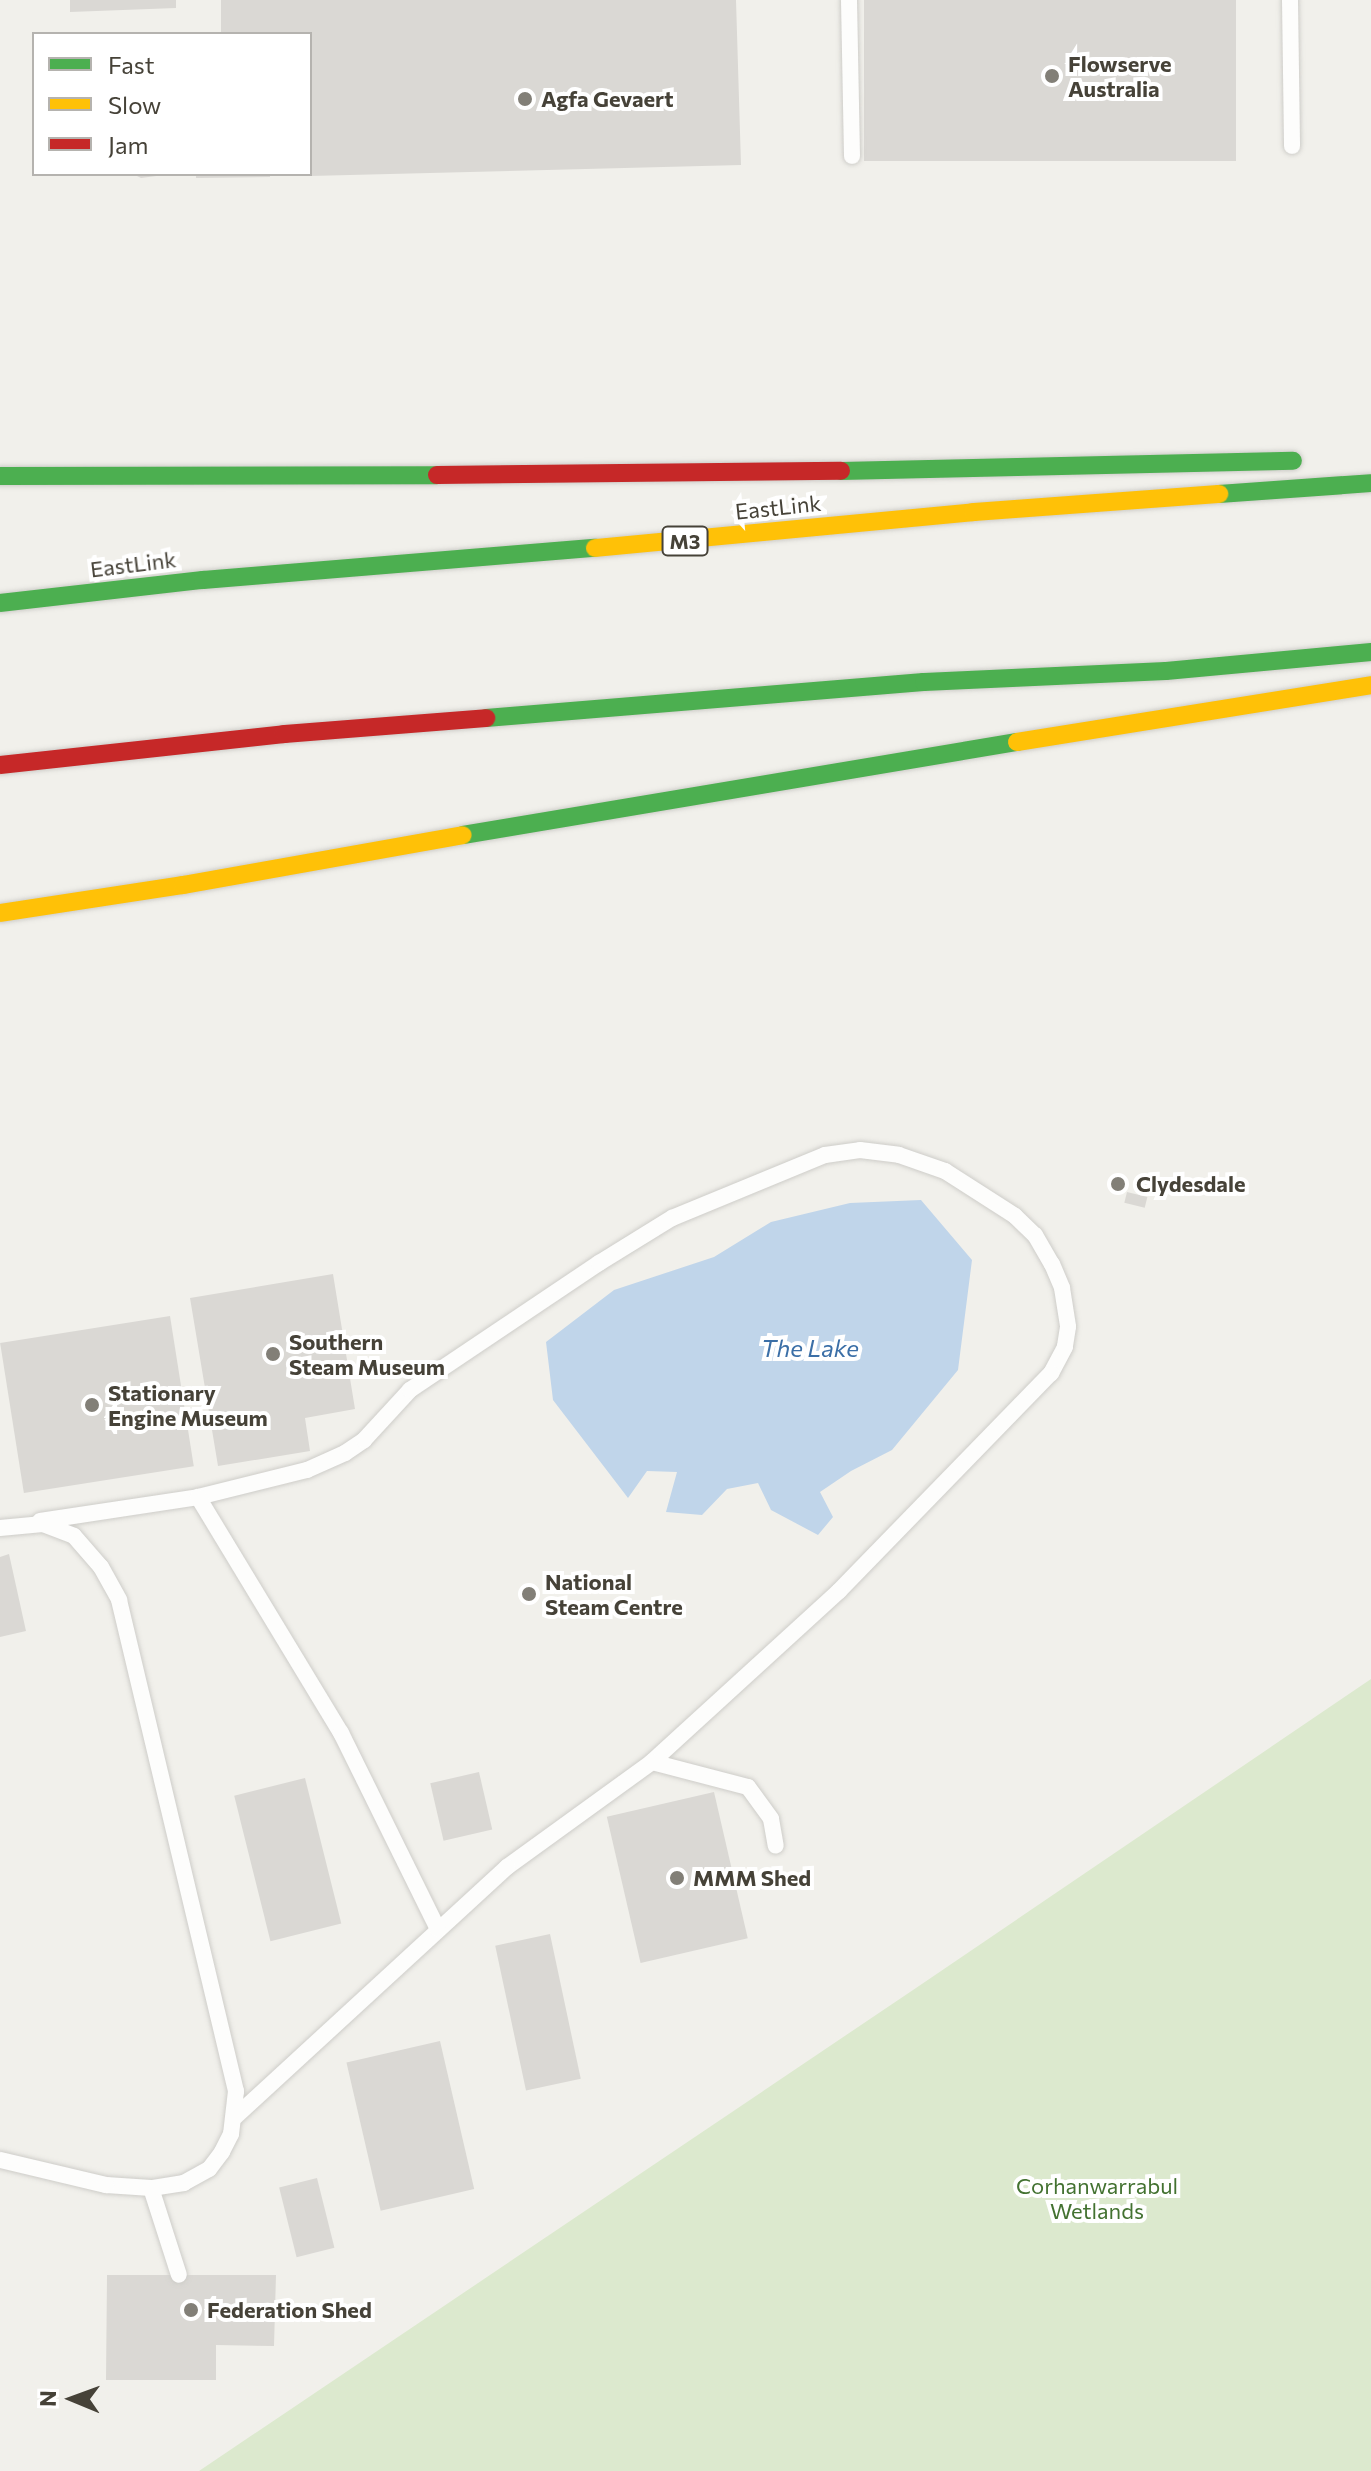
<!DOCTYPE html>
<style>
body{margin:0}
#map{position:relative;width:1371px;height:2471px;overflow:hidden;background:#f1f0eb;font-family:Commissioner,sans-serif}
div>[style]{position:absolute}
.green>*{inset:0;background:#dce9ce}
.water>*{inset:0;background:#c0d5ea}
.building>*{inset:0;background:#dad8d4;transform-origin:0 0}
.roads{filter:drop-shadow(0 0 2px #cecdc9) drop-shadow(0 0 2px #cecdc9)}
.lane>*{height:16px;margin:-8px;padding:0 8px;transform-origin:8px;border-radius:8px;background:#fdfdfc}
.fast>*{height:18px;margin:-9px;padding:0 9px;transform-origin:9px;border-radius:9px;background:#4caf50}
.slow>*{height:18px;margin:-9px;padding:0 9px;transform-origin:9px;border-radius:9px;background:#ffc107}
.jam>*{height:18px;margin:-9px;padding:0 9px;transform-origin:9px;border-radius:9px;background:#c62828}
.dots>*{width:22px;height:22px;translate:-50% -50%;box-sizing:border-box;border:4px solid #fff;border-radius:50%}
span{translate:-50% -50%;white-space:nowrap;text-align:center;line-height:1.15;-webkit-text-stroke:8px #fff;paint-order:stroke}
.shield-label span{padding:2px 6px;background:#fff;border:2px solid;border-radius:6px;-webkit-text-stroke-width:0}
.shield-label{font-size:20px;color:#464238;font-weight:700}
.poi-label{font-size:22px;color:#464238;font-weight:700}
.left{translate:0 -50%;text-align:left}
.street-label{font-size:22px;color:#464238}
.park-label{font-size:22px;color:#437231}
.water-label{font-size:24px;color:#3b6fa7;font-style:italic}
.legend{position:absolute;left:32px;top:32px;width:280px;height:144px;box-sizing:border-box;background:#fff;border:2px solid #b5b3af;margin:0;padding:10px 14px;list-style:none;font-size:24px;color:#464238}
.legend li{display:flex;align-items:center;gap:16px;height:40px}
.legend b{width:40px;border:2px solid #b5b3af}
.north{position:absolute;left:32px;top:2359px;width:80px;height:80px;-webkit-text-stroke:6px #fff;paint-order:stroke;rotate:271deg;font-size:22px;font-weight:700;line-height:32px;text-align:center;color:#464238}
.north::after{content:'';display:block;margin:auto;width:28px;height:36px;background:#464238;clip-path:polygon(50% 0,100% 100%,50% 72%,0 100%)}
</style>
<div id="map">
<div class="green">
<div style="clip-path:polygon(1371px 1679px,1371px 2471px,199px 2471px,916px 1988px)"></div>
</div>
<div class="water">
<div style="clip-path:polygon(921px 1200px,972px 1260px,958px 1370px,892px 1450px,851px 1471px,820px 1492px,833px 1517px,818px 1535px,771px 1510px,758px 1483px,727px 1489px,702px 1515px,666px 1512px,677px 1472px,647px 1471px,628px 1498px,553px 1400px,546px 1342px,614px 1290px,714px 1257px,771px 1222px,850px 1203px)"></div>
</div>
<div class="building">
<div style="clip-path:polygon(70px 0,176px 0,176px 8px,70px 12px)"></div>
<div style="clip-path:polygon(221px 0,736px 0,741px 165px,310px 176px,310px 34px,221px 34px)"></div>
<div style="left:864px;top:0;width:372px;height:161px"></div>
<div style="clip-path:polygon(133px 174px,164px 174px,164px 175px,141px 178px)"></div>
<div style="clip-path:polygon(196px 174px,270px 174px,270px 177px,196px 178px)"></div>
<div style="left:1127px;top:1192px;width:21px;height:11px;rotate:14deg"></div>
<div style="clip-path:polygon(333px 1274px,355px 1409px,305px 1418px,310px 1451px,218px 1466px,190px 1298px)"></div>
<div style="left:170px;top:1316px;width:152px;height:172px;rotate:81deg"></div>
<div style="clip-path:polygon(9px 1554px,26px 1631px,0 1637px,0 1557px)"></div>
<div style="left:479px;top:1772px;width:59px;height:50px;rotate:77deg"></div>
<div style="left:305px;top:1778px;width:150px;height:73px;rotate:76deg"></div>
<div style="left:714px;top:1792px;width:150px;height:110px;rotate:77deg"></div>
<div style="left:550px;top:1934px;width:148px;height:56px;rotate:78deg"></div>
<div style="left:440px;top:2041px;width:152px;height:96px;rotate:77deg"></div>
<div style="left:317px;top:2178px;width:72px;height:39px;rotate:76deg"></div>
<div style="clip-path:polygon(107px 2275px,276px 2275px,274px 2346px,216px 2345px,216px 2380px,106px 2380px)"></div>
</div>
<div class="roads">
<div class="lane">
<div style="left:849px;top:0;width:156px;rotate:88.9deg"></div>
<div style="left:1290px;top:0;width:146px;rotate:89.2deg"></div>
<div style="left:198px;top:1497px;width:112px;rotate:-13.9deg"></div>
<div style="left:307px;top:1470px;width:42px;rotate:-24.1deg"></div>
<div style="left:345px;top:1453px;width:23px;rotate:-34deg"></div>
<div style="left:364px;top:1440px;width:68px;rotate:-47.4deg"></div>
<div style="left:410px;top:1390px;width:228px;rotate:-33.9deg"></div>
<div style="left:599px;top:1263px;width:86px;rotate:-31.7deg"></div>
<div style="left:672px;top:1218px;width:165px;rotate:-22.4deg"></div>
<div style="left:825px;top:1155px;width:35px;rotate:-8deg"></div>
<div style="left:860px;top:1150px;width:39px;rotate:7deg"></div>
<div style="left:899px;top:1155px;width:49px;rotate:19.2deg"></div>
<div style="left:945px;top:1171px;width:83px;rotate:32.7deg"></div>
<div style="left:1015px;top:1216px;width:28px;rotate:44deg"></div>
<div style="left:1035px;top:1235px;width:34px;rotate:60deg"></div>
<div style="left:1052px;top:1264px;width:26px;rotate:67deg"></div>
<div style="left:1062px;top:1288px;width:39px;rotate:81deg"></div>
<div style="left:1068px;top:1327px;width:20px;rotate:99deg"></div>
<div style="left:1065px;top:1347px;width:30px;rotate:118deg"></div>
<div style="left:1051px;top:1373px;width:304px;rotate:134.2deg"></div>
<div style="left:839px;top:1591px;width:253px;rotate:137.6deg"></div>
<div style="left:652px;top:1762px;width:179px;rotate:144.1deg"></div>
<div style="left:507px;top:1867px;width:369px;rotate:137.4deg"></div>
<div style="left:40px;top:1521px;width:160px;rotate:-8.6deg"></div>
<div style="left:198px;top:1497px;width:276px;rotate:58.8deg"></div>
<div style="left:341px;top:1733px;width:219px;rotate:63.7deg"></div>
<div style="left:0;top:1528px;width:43px;rotate:-5.3deg"></div>
<div style="left:43px;top:1524px;width:33px;rotate:21deg"></div>
<div style="left:74px;top:1536px;width:41px;rotate:48.9deg"></div>
<div style="left:101px;top:1567px;width:38px;rotate:61deg"></div>
<div style="left:119px;top:1600px;width:505px;rotate:76.6deg"></div>
<div style="left:236px;top:2091px;width:43px;rotate:96.6deg"></div>
<div style="left:231px;top:2134px;width:20px;rotate:117deg"></div>
<div style="left:222px;top:2152px;width:21px;rotate:127deg"></div>
<div style="left:209px;top:2169px;width:29px;rotate:151deg"></div>
<div style="left:184px;top:2183px;width:33px;rotate:171deg"></div>
<div style="left:151px;top:2188px;width:45px;rotate:-176.2deg"></div>
<div style="left:106px;top:2185px;width:109px;rotate:-166.7deg"></div>
<div style="left:652px;top:1762px;width:99px;rotate:14.6deg"></div>
<div style="left:748px;top:1787px;width:39px;rotate:54deg"></div>
<div style="left:771px;top:1819px;width:27px;rotate:80deg"></div>
<div style="left:151px;top:2188px;width:91px;rotate:72.2deg"></div>
</div>
<div class="fast">
<div style="left:841px;top:471px;width:452px;rotate:-1.3deg"></div>
<div style="left:0;top:476px;width:437px;rotate:-0.1deg"></div>
<div style="left:1219px;top:494px;width:152px;rotate:-4.1deg"></div>
<div style="left:0;top:603px;width:204px;rotate:-6.5deg"></div>
<div style="left:203px;top:580px;width:393px;rotate:-4.7deg"></div>
<div style="left:486px;top:718px;width:439px;rotate:-4.7deg"></div>
<div style="left:924px;top:682px;width:242px;rotate:-2.6deg"></div>
<div style="left:1166px;top:671px;width:206px;rotate:-5.3deg"></div>
<div style="left:463px;top:835px;width:562px;rotate:-9.53deg"></div>
</div>
<div class="slow">
<div style="left:595px;top:548px;width:380px;rotate:-5.4deg"></div>
<div style="left:973px;top:512px;width:247px;rotate:-4.2deg"></div>
<div style="left:1017px;top:742px;width:359px;rotate:-9.1deg"></div>
<div style="left:0;top:913px;width:185px;rotate:-8.7deg"></div>
<div style="left:183px;top:885px;width:284px;rotate:-10.1deg"></div>
</div>
<div class="jam">
<div style="left:437px;top:475px;width:404px;rotate:-0.6deg"></div>
<div style="left:0;top:765px;width:286px;rotate:-6.2deg"></div>
<div style="left:284px;top:734px;width:203px;rotate:-4.5deg"></div>
</div>
</div>
<div class="dots">
<div style="left:1052px;top:76px;background:#827f77"></div>
<div style="left:525px;top:99px;background:#827f77"></div>
<div style="left:1118px;top:1184px;background:#827f77"></div>
<div style="left:273px;top:1354px;background:#827f77"></div>
<div style="left:92px;top:1405px;background:#827f77"></div>
<div style="left:529px;top:1594px;background:#827f77"></div>
<div style="left:677px;top:1878px;background:#827f77"></div>
<div style="left:191px;top:2310px;background:#827f77"></div>
</div>
<div class="shield-label">
<span style="left:685px;top:541px">M3</span>
</div>
<div class="poi-label">
<span class="left" style="left:1068px;top:76px">Flowserve<br>Australia</span>
<span class="left" style="left:541px;top:99px">Agfa Gevaert</span>
<span class="left" style="left:1136px;top:1184px">Clydesdale</span>
<span class="left" style="left:289px;top:1354px">Southern<br>Steam Museum</span>
<span class="left" style="left:108px;top:1405px">Stationary<br>Engine Museum</span>
<span class="left" style="left:545px;top:1594px">National<br>Steam Centre</span>
<span class="left" style="left:693px;top:1878px">MMM Shed</span>
<span class="left" style="left:207px;top:2310px">Federation Shed</span>
</div>
<div class="street-label">
<span style="left:778px;top:507px;rotate:-6deg">EastLink</span>
<span style="left:133px;top:564px;rotate:-7deg">EastLink</span>
</div>
<div class="park-label">
<span style="left:1097px;top:2198px">Corhanwarrabul<br>Wetlands</span>
</div>
<div class="water-label">
<span style="left:810px;top:1348px">The Lake</span>
</div>
<ul class="legend">
<li><b style="height:10px;background:#4caf50"></b>Fast</li>
<li><b style="height:10px;background:#ffc107"></b>Slow</li>
<li><b style="height:10px;background:#c62828"></b>Jam</li>
</ul>
<div class="north">N</div>
</div>
